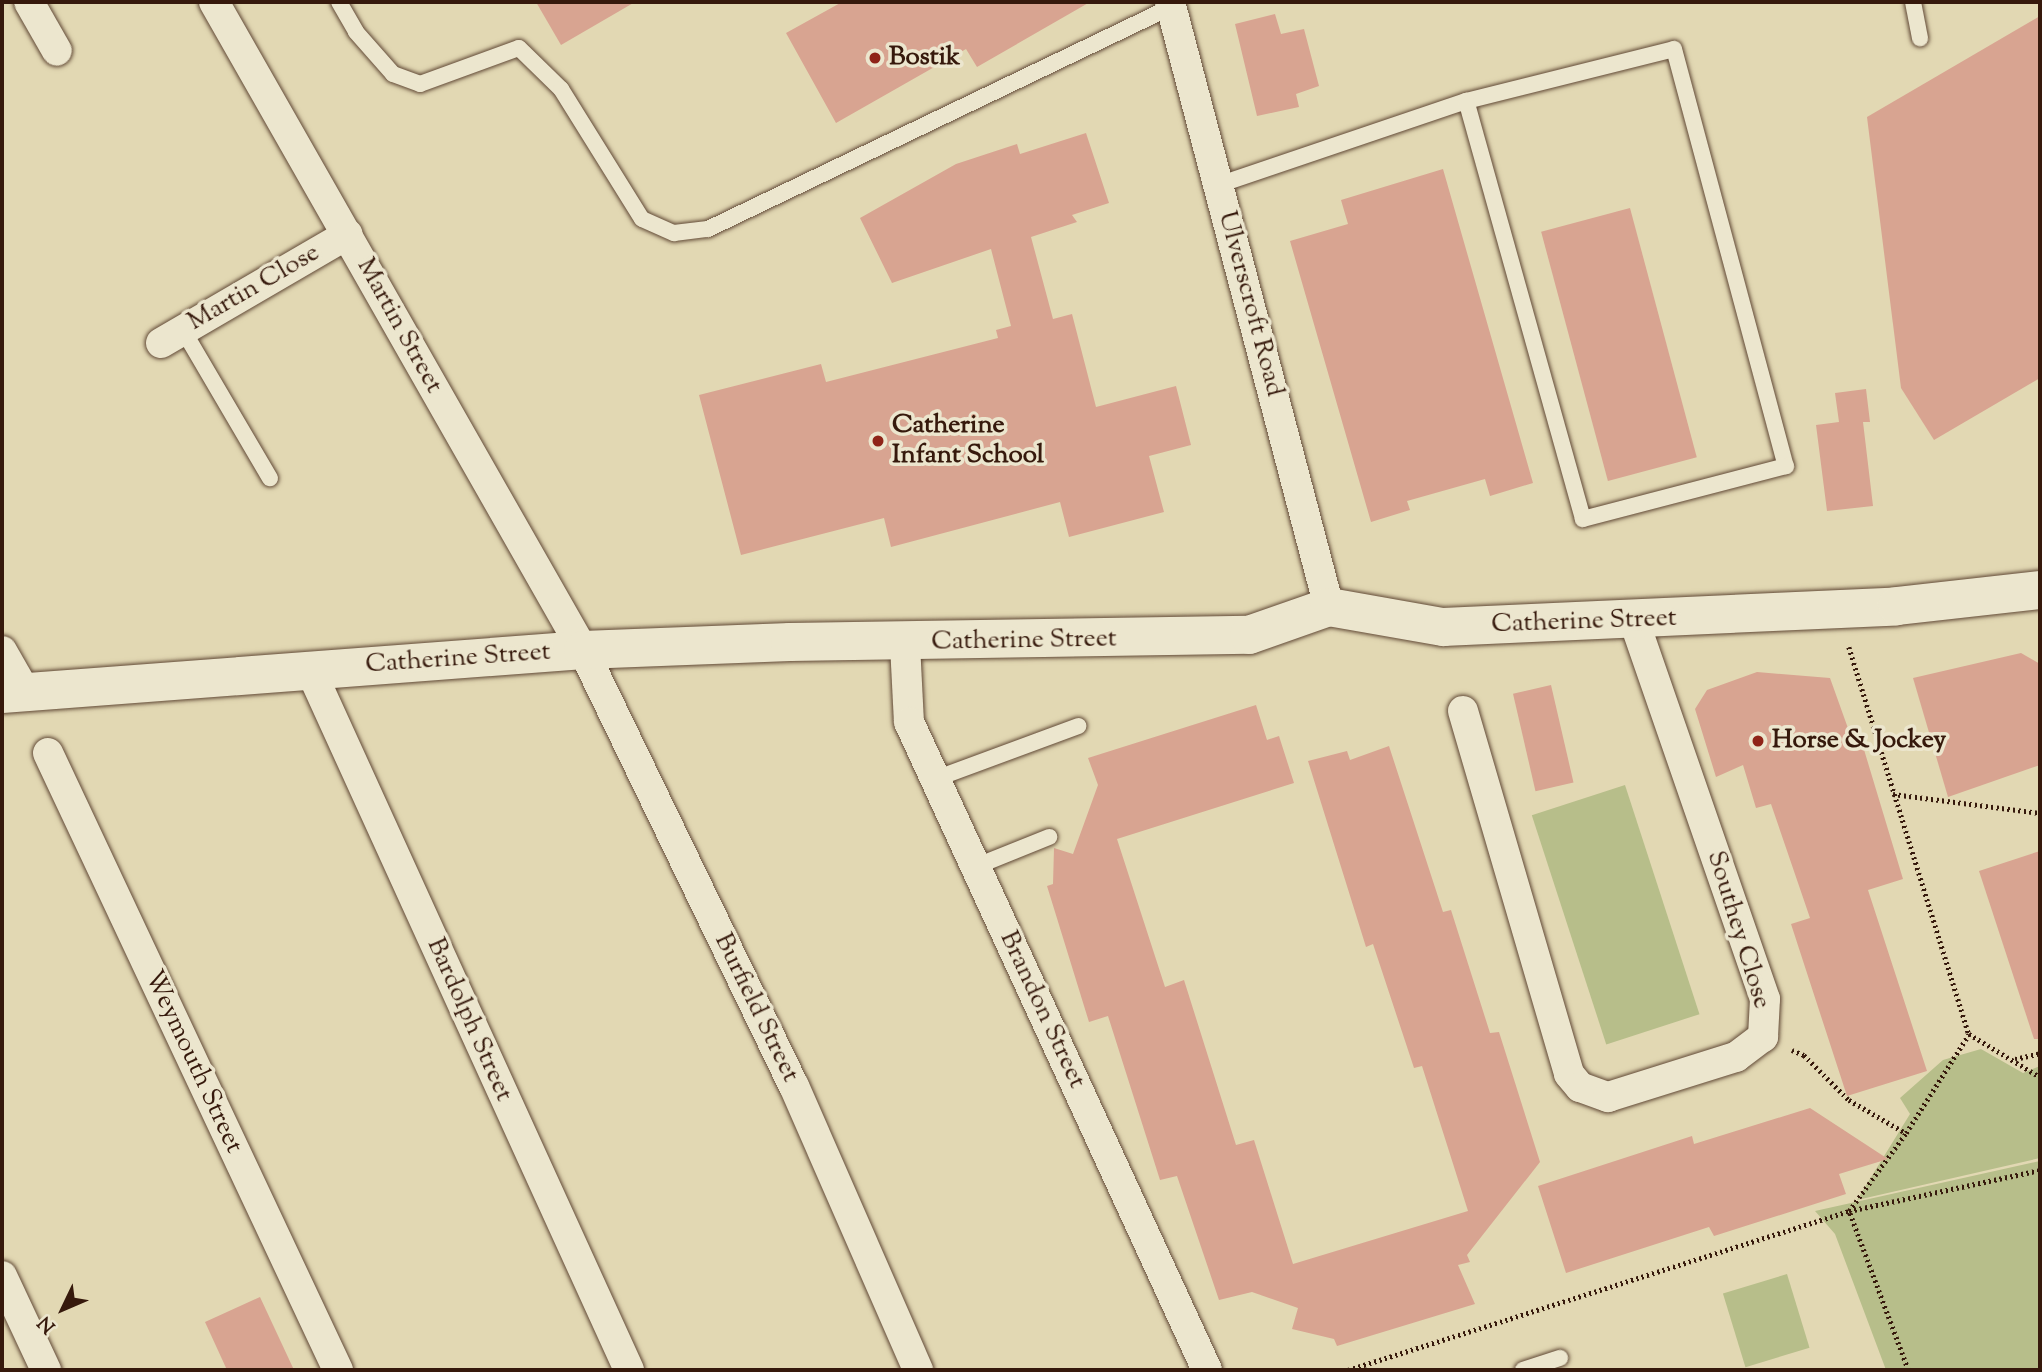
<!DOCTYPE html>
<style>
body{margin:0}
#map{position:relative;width:2042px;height:1372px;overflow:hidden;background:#e2d8b3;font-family:"Sorts Mill Goudy",serif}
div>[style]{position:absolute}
.green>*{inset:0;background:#b7be8a;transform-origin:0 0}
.building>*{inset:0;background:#d8a491;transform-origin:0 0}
.path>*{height:4.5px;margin-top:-2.25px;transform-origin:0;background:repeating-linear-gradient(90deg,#36190c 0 2px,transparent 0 5.5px)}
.roads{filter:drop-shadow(0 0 2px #614936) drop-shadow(0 0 2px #614936)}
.lane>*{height:16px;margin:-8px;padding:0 8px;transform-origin:8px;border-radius:8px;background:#ece6ce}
.street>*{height:30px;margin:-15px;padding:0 15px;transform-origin:15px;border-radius:15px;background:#ece6ce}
.secondary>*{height:38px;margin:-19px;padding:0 19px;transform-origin:19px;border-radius:19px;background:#ece6ce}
.dots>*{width:19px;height:19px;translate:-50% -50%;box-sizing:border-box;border:4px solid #ece6ce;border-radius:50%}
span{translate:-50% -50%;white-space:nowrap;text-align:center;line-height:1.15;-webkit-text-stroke:7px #ece6ce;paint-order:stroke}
.poi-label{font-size:26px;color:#36190c;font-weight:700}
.left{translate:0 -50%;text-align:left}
.street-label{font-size:26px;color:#36190c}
.frame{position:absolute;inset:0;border:4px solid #36190c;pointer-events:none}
.north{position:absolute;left:28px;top:1274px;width:70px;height:70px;-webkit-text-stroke:5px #ece6ce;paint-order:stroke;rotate:226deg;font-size:19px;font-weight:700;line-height:28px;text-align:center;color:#36190c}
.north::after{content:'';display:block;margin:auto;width:24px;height:32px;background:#36190c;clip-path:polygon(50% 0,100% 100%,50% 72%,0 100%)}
</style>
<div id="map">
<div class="green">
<div style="left:1625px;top:785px;width:241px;height:98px;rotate:72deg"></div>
<div style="clip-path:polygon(1981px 1049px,2023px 1073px,2040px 1066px,2040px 1158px,1857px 1200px,1910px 1114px,1900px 1098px,1943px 1060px)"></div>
<div style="clip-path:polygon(2040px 1161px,2040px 1370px,1886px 1370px,1835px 1234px,1815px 1211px)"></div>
<div style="left:1787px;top:1274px;width:77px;height:67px;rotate:73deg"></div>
</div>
<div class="building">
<div style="clip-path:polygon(536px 2px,635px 2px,561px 45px)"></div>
<div style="clip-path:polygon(842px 2px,1090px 2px,977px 67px,966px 49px,836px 123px,786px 33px)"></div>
<div style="clip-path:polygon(1275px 14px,1281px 34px,1304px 29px,1319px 86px,1296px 94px,1299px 107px,1257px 116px,1235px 24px)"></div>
<div style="clip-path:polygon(2040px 16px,2040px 378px,1934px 440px,1901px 388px,1867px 117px)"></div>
<div style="clip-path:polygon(1086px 133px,1109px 203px,1072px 215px,1077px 222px,1031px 237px,1053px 319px,1072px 314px,1096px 407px,1176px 386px,1191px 445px,1149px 456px,1164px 512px,1069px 537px,1060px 502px,891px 547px,884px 518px,741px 555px,699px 395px,821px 364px,826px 382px,998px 338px,996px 330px,1011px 326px,991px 249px,892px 283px,860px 218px,956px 164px,1017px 144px,1020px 154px)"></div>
<div style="clip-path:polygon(1443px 169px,1533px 483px,1490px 496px,1485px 479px,1407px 501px,1410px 510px,1371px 522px,1290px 241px,1348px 224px,1341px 200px)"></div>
<div style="left:1630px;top:208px;width:258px;height:92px;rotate:75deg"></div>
<div style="clip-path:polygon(1866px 389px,1870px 422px,1863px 422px,1873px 506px,1827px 511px,1816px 425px,1839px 422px,1835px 393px)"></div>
<div style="clip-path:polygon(2021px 653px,2040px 664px,2040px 765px,1948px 797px,1913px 678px)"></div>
<div style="clip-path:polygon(1757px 672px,1830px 678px,1854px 745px,1862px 743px,1903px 879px,1868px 890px,1927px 1071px,1847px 1096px,1791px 924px,1810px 918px,1771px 804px,1756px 808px,1743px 765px,1716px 777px,1695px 709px,1707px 690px)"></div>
<div style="left:1551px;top:685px;width:100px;height:39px;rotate:77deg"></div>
<div style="clip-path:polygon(1256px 705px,1267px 740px,1279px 736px,1294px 783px,1117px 839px,1165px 987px,1184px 980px,1236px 1145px,1254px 1140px,1293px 1264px,1468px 1211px,1422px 1066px,1414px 1068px,1373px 944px,1366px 947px,1308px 761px,1347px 751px,1350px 760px,1389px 746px,1443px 912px,1451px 910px,1490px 1033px,1499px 1032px,1540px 1162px,1467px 1255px,1470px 1262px,1458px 1265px,1475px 1304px,1337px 1346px,1334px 1339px,1292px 1329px,1298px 1308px,1252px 1292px,1219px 1300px,1177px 1176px,1160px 1180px,1108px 1016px,1089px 1022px,1047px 886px,1053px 884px,1054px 848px,1073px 854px,1098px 785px,1088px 758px)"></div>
<div style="clip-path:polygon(2040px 851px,2040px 1039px,2034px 1039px,1979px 871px)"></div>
<div style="clip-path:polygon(1810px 1108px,1888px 1159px,1839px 1174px,1846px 1194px,1714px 1236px,1709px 1227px,1566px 1273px,1538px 1186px,1692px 1136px,1694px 1144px)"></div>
<div style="clip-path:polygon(260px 1297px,294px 1370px,227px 1370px,205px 1322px)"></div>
</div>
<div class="path">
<div style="left:1849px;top:647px;width:405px;rotate:72.8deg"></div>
<div style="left:1893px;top:794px;width:148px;rotate:7.4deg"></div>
<div style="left:1792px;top:1050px;width:13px;rotate:23deg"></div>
<div style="left:1804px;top:1055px;width:64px;rotate:45deg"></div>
<div style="left:1849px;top:1100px;width:66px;rotate:30.1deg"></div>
<div style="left:2015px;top:1059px;width:26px;rotate:-13deg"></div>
<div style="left:1348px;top:1370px;width:526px;rotate:-17.61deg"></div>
<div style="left:1849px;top:1211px;width:195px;rotate:-12.1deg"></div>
<div style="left:1908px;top:1370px;width:170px;rotate:-110.4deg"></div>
<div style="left:1849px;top:1211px;width:97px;rotate:-53.8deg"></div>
<div style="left:1906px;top:1133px;width:117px;rotate:-57.5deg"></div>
<div style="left:1969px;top:1034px;width:83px;rotate:31.2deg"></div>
</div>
<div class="roads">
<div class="lane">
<div style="left:339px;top:2px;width:34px;rotate:60deg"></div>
<div style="left:356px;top:32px;width:56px;rotate:48.6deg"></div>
<div style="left:393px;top:74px;width:29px;rotate:20deg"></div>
<div style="left:420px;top:84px;width:105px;rotate:-20deg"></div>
<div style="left:519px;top:48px;width:59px;rotate:44.3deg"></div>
<div style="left:561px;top:89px;width:153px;rotate:58.1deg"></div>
<div style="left:642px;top:219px;width:35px;rotate:24deg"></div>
<div style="left:674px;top:233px;width:34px;rotate:-7deg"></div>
<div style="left:708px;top:229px;width:513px;rotate:-25.62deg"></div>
<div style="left:1913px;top:2px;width:37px;rotate:79deg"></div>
<div style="left:1218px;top:185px;width:262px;rotate:-18.7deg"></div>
<div style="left:1466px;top:101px;width:214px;rotate:-14deg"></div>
<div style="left:1674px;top:49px;width:432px;rotate:75deg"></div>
<div style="left:1786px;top:466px;width:210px;rotate:165.4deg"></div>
<div style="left:1583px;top:519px;width:434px;rotate:-105.6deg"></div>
<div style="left:183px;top:330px;width:172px;rotate:59.6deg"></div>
<div style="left:935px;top:779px;width:153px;rotate:-20.3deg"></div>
<div style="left:977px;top:866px;width:78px;rotate:-21.9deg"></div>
<div style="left:1523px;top:1370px;width:39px;rotate:-18deg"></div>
</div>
<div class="street">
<div style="left:29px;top:2px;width:56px;rotate:60.3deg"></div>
<div style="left:214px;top:2px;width:746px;rotate:60.34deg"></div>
<div style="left:583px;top:650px;width:484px;rotate:64.2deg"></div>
<div style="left:794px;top:1086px;width:310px;rotate:66.4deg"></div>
<div style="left:1170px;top:2px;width:626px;rotate:75.28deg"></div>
<div style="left:161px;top:343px;width:216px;rotate:-30.2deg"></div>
<div style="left:905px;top:644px;width:78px;rotate:87.1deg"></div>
<div style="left:909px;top:722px;width:713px;rotate:65.3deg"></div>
<div style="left:2px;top:651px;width:48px;rotate:60.3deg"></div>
<div style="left:310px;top:669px;width:770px;rotate:65.53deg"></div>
<div style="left:1463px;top:711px;width:378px;rotate:73.7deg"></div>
<div style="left:1569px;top:1074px;width:17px;rotate:50deg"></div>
<div style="left:1580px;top:1087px;width:30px;rotate:20deg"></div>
<div style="left:1608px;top:1097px;width:134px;rotate:-17.4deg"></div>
<div style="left:1736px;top:1057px;width:34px;rotate:-37deg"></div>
<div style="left:1763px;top:1037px;width:38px;rotate:-87deg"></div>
<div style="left:1765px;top:999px;width:400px;rotate:-109.1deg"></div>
<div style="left:48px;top:753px;width:682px;rotate:64.83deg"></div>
<div style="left:2px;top:1276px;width:104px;rotate:64.9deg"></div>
</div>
<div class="secondary">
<div style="left:2px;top:694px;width:583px;rotate:-4.33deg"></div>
<div style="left:583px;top:650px;width:207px;rotate:-2.2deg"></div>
<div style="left:790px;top:642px;width:459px;rotate:-0.9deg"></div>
<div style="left:1249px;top:635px;width:85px;rotate:-19.3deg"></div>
<div style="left:1329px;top:607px;width:116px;rotate:10deg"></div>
<div style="left:1443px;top:627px;width:454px;rotate:-2.6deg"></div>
<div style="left:1897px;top:606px;width:144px;rotate:-6.4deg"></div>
</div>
</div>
<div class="dots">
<div style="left:875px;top:58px;background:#8f2418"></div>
<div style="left:878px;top:441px;background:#8f2418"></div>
<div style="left:1758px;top:741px;background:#8f2418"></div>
</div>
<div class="poi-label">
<span class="left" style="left:889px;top:58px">Bostik</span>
<span class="left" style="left:892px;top:441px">Catherine<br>Infant School</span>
<span class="left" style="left:1772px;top:741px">Horse &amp; Jockey</span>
</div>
<div class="street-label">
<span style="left:254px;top:288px;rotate:-30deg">Martin Close</span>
<span style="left:1250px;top:304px;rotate:75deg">Ulverscroft Road</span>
<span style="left:399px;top:326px;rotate:61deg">Martin Street</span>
<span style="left:1584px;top:622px;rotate:-2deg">Catherine Street</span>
<span style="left:1024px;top:641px;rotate:-1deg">Catherine Street</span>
<span style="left:458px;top:659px;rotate:-4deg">Catherine Street</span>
<span style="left:1738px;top:930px;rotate:73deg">Southey Close</span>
<span style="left:756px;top:1008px;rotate:64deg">Burfield Street</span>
<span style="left:1042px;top:1010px;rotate:65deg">Brandon Street</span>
<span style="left:469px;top:1020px;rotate:66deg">Bardolph Street</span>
<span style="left:193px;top:1062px;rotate:65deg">Weymouth Street</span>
</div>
<div class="frame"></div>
<div class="north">N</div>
</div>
